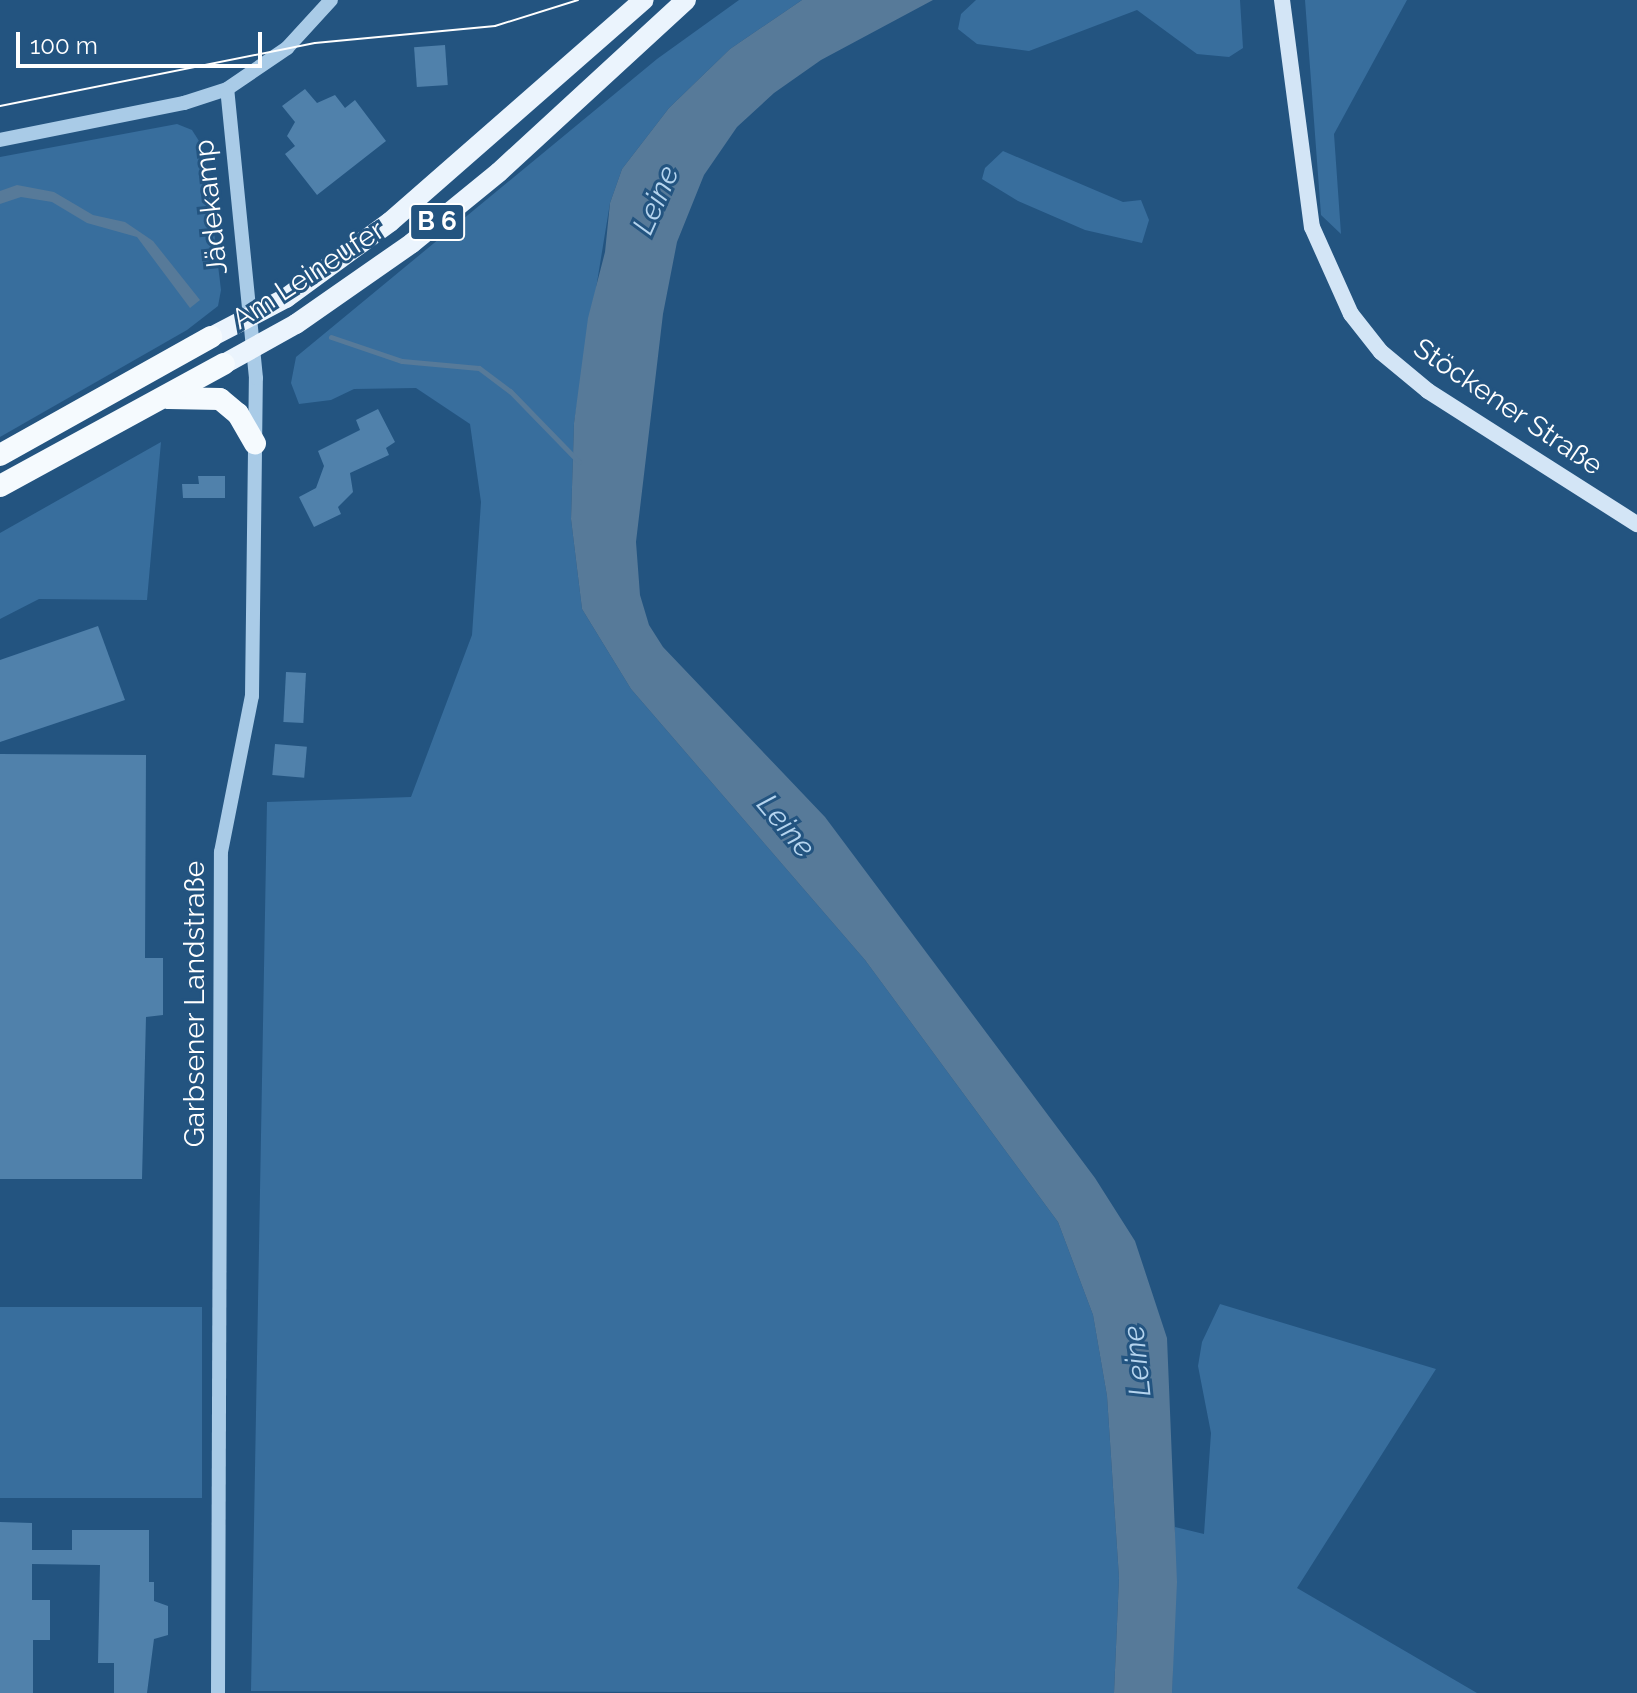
<!DOCTYPE html>
<meta charset="utf-8">
<style>
body{margin:0}
#map{position:relative;width:1637px;height:1693px;overflow:hidden;background:#235480;font-family:Raleway,sans-serif}
div>[style]{position:absolute}
.green>*{inset:0;background:#386e9d;transform-origin:0 0}
.water>*{inset:0;background:#577a99}
.stream>*{height:5px;margin:-2.5px;padding:0 2.5px;transform-origin:2.5px;border-radius:2.5px;background:#577a99}
.building>*{inset:0;background:#5081ab;transform-origin:0 0}
.tertiary>*{height:14px;margin:-7px;padding:0 7px;transform-origin:7px;border-radius:7px;background:#a9cbe7}
.secondary>*{height:16px;margin:-8px;padding:0 8px;transform-origin:8px;border-radius:8px;background:#d3e5f6}
.primary>*{height:20px;margin:-10px;padding:0 10px;transform-origin:10px;border-radius:10px;background:#ebf4fd}
.trunk>*{height:22px;margin:-11px;padding:0 11px;transform-origin:11px;border-radius:11px;background:#f5fafe}
.tram>*{height:2px;margin:-1px;padding:0 1px;transform-origin:1px;border-radius:1px;background:#fff}
span{translate:-50% -50%;white-space:nowrap;text-align:center;line-height:1.15;-webkit-text-stroke:6px #235480;paint-order:stroke}
.shield-label span{padding:2px 6px;background:#235480;border:2px solid;border-radius:6px;-webkit-text-stroke-width:0}
.shield-label{font-size:26px;color:#fff;font-weight:700}
.street-label{font-size:28px;color:#fff}
.water-label{font-size:30px;color:#b5d4ee;font-style:italic}
.scale{position:absolute;left:16px;top:32px;width:246px;height:36px;box-sizing:border-box;border:4px solid #fff;border-top:0;padding-left:10px;font-size:24px;line-height:28px;white-space:nowrap;color:#fff;-webkit-text-stroke:6px #235480;paint-order:stroke}
</style>
<div id="map">
<div class="green">
<div style="clip-path:polygon(739px 0,802px 0,730px 49px,669px 108px,622px 169px,610px 203px,574px 423px,571px 519px,582px 609px,631px 689px,865px 960px,1058px 1222px,1093px 1315px,1107px 1396px,1119px 1578px,1114px 1693px,251px 1691px,267px 802px,411px 797px,472px 635px,481px 502px,470px 424px,416px 388px,354px 389px,331px 400px,299px 404px,291px 383px,296px 357px,657px 59px)"></div>
<div style="clip-path:polygon(976px 0,1240px 0,1243px 48px,1229px 57px,1197px 54px,1137px 10px,1029px 51px,977px 44px,958px 29px,961px 14px)"></div>
<div style="clip-path:polygon(1305px 0,1407px 0,1334px 134px,1341px 234px,1321px 215px)"></div>
<div style="clip-path:polygon(177px 124px,192px 130px,204px 149px,221px 290px,218px 306px,187px 330px,0 437px,0 157px)"></div>
<div style="clip-path:polygon(1003px 151px,1123px 202px,1141px 200px,1149px 220px,1142px 243px,1085px 230px,1018px 201px,982px 179px,985px 168px)"></div>
<div style="clip-path:polygon(161px 442px,147px 600px,39px 599px,0 619px,0 533px)"></div>
<div style="clip-path:polygon(1220px 1304px,1436px 1369px,1297px 1588px,1477px 1693px,1172px 1693px,1175px 1527px,1204px 1534px,1211px 1433px,1198px 1366px,1202px 1342px)"></div>
<div style="left:0;top:1307px;width:202px;height:191px"></div>
</div>
<div class="water">
<div style="clip-path:polygon(802px 0,933px 0,821px 60px,774px 93px,737px 127px,704px 175px,677px 242px,663px 314px,636px 542px,640px 595px,649px 625px,663px 647px,825px 817px,1095px 1178px,1135px 1241px,1167px 1338px,1177px 1582px,1172px 1693px,1114px 1693px,1119px 1578px,1107px 1396px,1093px 1315px,1058px 1222px,865px 960px,631px 689px,582px 609px,571px 519px,574px 423px,588px 318px,605px 252px,610px 203px,622px 169px,669px 108px,730px 49px)"></div>
<div style="clip-path:polygon(17px 185px,54px 192px,93px 215px,125px 222px,153px 241px,200px 300px,190px 308px,137px 237px,87px 223px,52px 202px,21px 197px,0 204px,0 191px)"></div>
</div>
<div class="stream">
<div style="left:331px;top:337px;width:75px;rotate:18.7deg"></div>
<div style="left:402px;top:361px;width:77px;rotate:5.2deg"></div>
<div style="left:479px;top:368px;width:39px;rotate:37deg"></div>
<div style="left:510px;top:391px;width:99px;rotate:45.8deg"></div>
</div>
<div class="building">
<div style="left:445px;top:45px;width:40px;height:31px;rotate:86deg"></div>
<div style="clip-path:polygon(305px 89px,317px 103px,335px 95px,345px 108px,355px 100px,386px 141px,317px 195px,285px 154px,295px 146px,287px 136px,295px 122px,282px 106px)"></div>
<div style="clip-path:polygon(378px 409px,395px 442px,386px 448px,389px 455px,350px 473px,353px 492px,338px 507px,341px 514px,314px 527px,299px 497px,316px 488px,324px 466px,318px 451px,360px 430px,356px 420px)"></div>
<div style="clip-path:polygon(198px 476px,225px 476px,225px 498px,183px 498px,182px 484px,199px 484px)"></div>
<div style="clip-path:polygon(98px 626px,125px 700px,0 742px,0 660px)"></div>
<div style="left:286px;top:672px;width:20px;height:50px;rotate:3deg"></div>
<div style="left:275px;top:744px;width:32px;height:31px;rotate:5deg"></div>
<div style="clip-path:polygon(0 754px,146px 755px,145px 958px,163px 958px,163px 1015px,146px 1017px,142px 1179px,0 1179px)"></div>
<div style="clip-path:polygon(0 1522px,32px 1523px,32px 1550px,72px 1550px,72px 1530px,149px 1530px,149px 1582px,154px 1582px,154px 1601px,168px 1606px,168px 1635px,154px 1639px,147px 1693px,114px 1693px,114px 1663px,98px 1663px,100px 1565px,32px 1564px,32px 1600px,50px 1600px,50px 1640px,33px 1640px,33px 1693px,0 1693px)"></div>
</div>
<div class="tertiary">
<div style="left:0;top:140px;width:188px;rotate:-11.4deg"></div>
<div style="left:184px;top:103px;width:45px;rotate:-18deg"></div>
<div style="left:227px;top:89px;width:73px;rotate:-34.3deg"></div>
<div style="left:287px;top:48px;width:65px;rotate:-47.5deg"></div>
<div style="left:218px;top:1693px;width:841px;rotate:-89.8deg"></div>
<div style="left:221px;top:852px;width:159px;rotate:-78.8deg"></div>
<div style="left:252px;top:696px;width:318px;rotate:-89.3deg"></div>
<div style="left:256px;top:378px;width:290px;rotate:-95.7deg"></div>
</div>
<div class="secondary">
<div style="left:1282px;top:0;width:229px;rotate:82.5deg"></div>
<div style="left:1312px;top:227px;width:95px;rotate:65.9deg"></div>
<div style="left:1351px;top:314px;width:48px;rotate:51.7deg"></div>
<div style="left:1381px;top:352px;width:61px;rotate:39.7deg"></div>
<div style="left:1428px;top:391px;width:248px;rotate:32.5deg"></div>
</div>
<div class="primary">
<div style="left:211px;top:337px;width:85px;rotate:-27.5deg"></div>
<div style="left:286px;top:298px;width:129px;rotate:-36.2deg"></div>
<div style="left:390px;top:222px;width:337px;rotate:-41.2deg"></div>
<div style="left:224px;top:364px;width:82px;rotate:-29.1deg"></div>
<div style="left:296px;top:324px;width:141px;rotate:-34.9deg"></div>
<div style="left:412px;top:243px;width:112px;rotate:-39.2deg"></div>
<div style="left:499px;top:172px;width:254px;rotate:-42.6deg"></div>
</div>
<div class="trunk">
<div style="left:169px;top:398px;width:51px;rotate:1.1deg"></div>
<div style="left:220px;top:399px;width:23px;rotate:40deg"></div>
<div style="left:238px;top:414px;width:34px;rotate:60deg"></div>
<div style="left:0;top:455px;width:242px;rotate:-29.2deg"></div>
<div style="left:0;top:486px;width:255px;rotate:-28.6deg"></div>
</div>
<div class="tram">
<div style="left:0;top:106px;width:321px;rotate:-11.3deg"></div>
<div style="left:315px;top:43px;width:181px;rotate:-5.4deg"></div>
<div style="left:495px;top:26px;width:87px;rotate:-17.4deg"></div>
</div>
<div class="shield-label">
<span style="left:437px;top:222px">B 6</span>
</div>
<div class="street-label">
<span style="left:211px;top:207px;rotate:-96deg">Jädekamp</span>
<span style="left:308px;top:275px;rotate:-33deg">Am Leineufer</span>
<span style="left:1508px;top:407px;rotate:34deg">Stöckener Straße</span>
<span style="left:195px;top:1004px;rotate:-90deg">Garbsener Landstraße</span>
</div>
<div class="water-label">
<span style="left:656px;top:200px;rotate:-66deg">Leine</span>
<span style="left:786px;top:826px;rotate:50deg">Leine</span>
<span style="left:1137px;top:1361px;rotate:-96deg">Leine</span>
</div>
<div class="scale">100 m</div>
</div>
